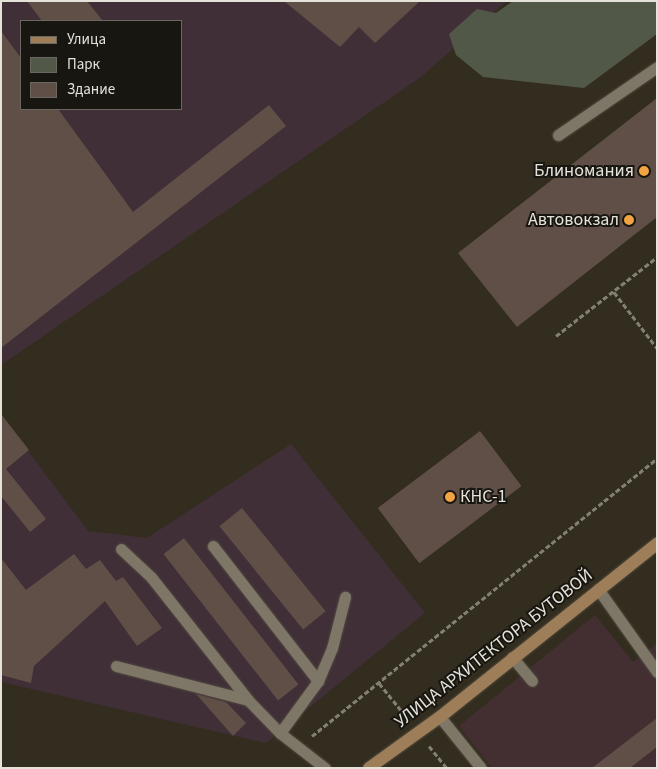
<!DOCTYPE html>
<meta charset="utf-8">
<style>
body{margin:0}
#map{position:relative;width:658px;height:769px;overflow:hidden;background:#332d1f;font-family:"Source Sans 3",sans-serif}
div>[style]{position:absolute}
.commercial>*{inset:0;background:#432f32}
.industrial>*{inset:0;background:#412f38}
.green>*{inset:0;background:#515847}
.building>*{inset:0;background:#5f4f47;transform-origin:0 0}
.path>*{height:3px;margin-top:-1.5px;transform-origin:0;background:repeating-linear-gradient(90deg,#847f73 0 5px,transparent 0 7.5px)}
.roads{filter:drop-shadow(0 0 1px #504a3e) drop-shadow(0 0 1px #504a3e)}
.lane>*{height:11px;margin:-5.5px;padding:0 5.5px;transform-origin:5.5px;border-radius:5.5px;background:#7e7768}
.secondary>*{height:12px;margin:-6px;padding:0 6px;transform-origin:6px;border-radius:6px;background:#9e7e58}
.dots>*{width:14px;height:14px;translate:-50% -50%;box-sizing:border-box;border:2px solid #181610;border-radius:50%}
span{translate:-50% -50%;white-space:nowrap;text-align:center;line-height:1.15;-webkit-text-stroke:4px #181610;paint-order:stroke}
.poi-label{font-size:18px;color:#e5e2d9}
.right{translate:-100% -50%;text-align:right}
.left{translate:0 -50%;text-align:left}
.street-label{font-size:18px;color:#e5e2d9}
.frame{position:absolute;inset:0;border:2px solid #e5e2d9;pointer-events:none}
.legend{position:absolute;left:20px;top:20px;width:162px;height:90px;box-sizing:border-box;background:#181610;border:1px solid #6a6860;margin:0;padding:6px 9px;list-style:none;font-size:15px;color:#e5e2d9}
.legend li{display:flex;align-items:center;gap:10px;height:25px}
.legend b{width:25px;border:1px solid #6a6860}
</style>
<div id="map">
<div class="commercial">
<div style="clip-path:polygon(595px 615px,633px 662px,657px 643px,657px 768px,492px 768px,459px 726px)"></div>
</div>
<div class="industrial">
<div style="clip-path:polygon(evenodd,1px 1px,507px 1px,421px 77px,1px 365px,1px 1px,21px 21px,181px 21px,181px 109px,21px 109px,21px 21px)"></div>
<div style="clip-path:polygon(1px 415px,88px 531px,147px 538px,291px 444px,425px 613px,266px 743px,1px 682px)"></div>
</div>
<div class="green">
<div style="clip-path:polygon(513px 1px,657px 1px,657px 34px,584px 88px,483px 77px,456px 55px,449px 34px,477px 9px,496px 13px)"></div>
</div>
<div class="building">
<div style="clip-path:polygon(27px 1px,87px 1px,103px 21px,42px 21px)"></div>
<div style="clip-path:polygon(284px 1px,420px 1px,375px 43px,359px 27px,340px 47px)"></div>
<div style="clip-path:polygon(1px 31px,21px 58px,21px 109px,58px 109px,133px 212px,269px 105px,286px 126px,1px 348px)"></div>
<div style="clip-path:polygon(657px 98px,657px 217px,517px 327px,458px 253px)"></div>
<div style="clip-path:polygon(1px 414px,29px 450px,6px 469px,46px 519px,30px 532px,1px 496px)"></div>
<div style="left:480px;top:431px;width:69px;height:128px;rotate:53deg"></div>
<div style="left:242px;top:508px;width:133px;height:29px;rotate:51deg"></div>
<div style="left:184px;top:538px;width:186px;height:26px;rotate:52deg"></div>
<div style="clip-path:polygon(74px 554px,86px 569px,100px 560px,116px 581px,123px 577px,162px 628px,137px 646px,105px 601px,34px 666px,31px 683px,1px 675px,1px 558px,26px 590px)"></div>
<div style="clip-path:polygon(196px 694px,226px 702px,246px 723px,233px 736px)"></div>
<div style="clip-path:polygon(657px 718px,657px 747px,630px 768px,592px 768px)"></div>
</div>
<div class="path">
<div style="left:614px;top:292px;width:71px;rotate:52.5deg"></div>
<div style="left:556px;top:336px;width:128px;rotate:-38deg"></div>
<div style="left:379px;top:683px;width:46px;rotate:51.1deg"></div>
<div style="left:312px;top:736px;width:442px;rotate:-38.8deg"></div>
<div style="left:429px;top:746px;width:28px;rotate:51deg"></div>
</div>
<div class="roads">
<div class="lane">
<div style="left:558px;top:135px;width:120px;rotate:-34.5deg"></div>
<div style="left:213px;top:546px;width:171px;rotate:52.1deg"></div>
<div style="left:121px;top:549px;width:41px;rotate:43deg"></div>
<div style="left:151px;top:577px;width:157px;rotate:51.7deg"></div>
<div style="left:248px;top:700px;width:46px;rotate:45.9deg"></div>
<div style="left:280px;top:733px;width:57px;rotate:37.9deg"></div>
<div style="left:598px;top:589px;width:102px;rotate:54.6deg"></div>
<div style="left:512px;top:657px;width:31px;rotate:50deg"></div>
<div style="left:116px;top:666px;width:136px;rotate:14.4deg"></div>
<div style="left:440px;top:717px;width:65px;rotate:51.2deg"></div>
<div style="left:280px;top:733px;width:64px;rotate:-53.8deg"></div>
<div style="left:318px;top:681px;width:36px;rotate:-67deg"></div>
<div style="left:332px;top:648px;width:53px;rotate:-75.7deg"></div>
</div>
<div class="secondary">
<div style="left:369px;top:768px;width:87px;rotate:-35.7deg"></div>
<div style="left:440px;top:717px;width:278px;rotate:-38.6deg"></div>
</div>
</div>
<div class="dots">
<div style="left:644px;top:171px;background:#f3a442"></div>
<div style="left:629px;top:220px;background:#f3a442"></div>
<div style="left:450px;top:497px;background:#f3a442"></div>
</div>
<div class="poi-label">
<span class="right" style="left:634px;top:171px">Блиномания</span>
<span class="right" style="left:619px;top:220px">Автовокзал</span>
<span class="left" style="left:460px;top:497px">КНС-1</span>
</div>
<div class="street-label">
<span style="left:494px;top:649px;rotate:-38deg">УЛИЦА АРХИТЕКТОРА БУТОВОЙ</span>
</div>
<div class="frame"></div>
<ul class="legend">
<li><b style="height:6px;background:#9e7e58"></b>Улица</li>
<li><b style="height:14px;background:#515847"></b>Парк</li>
<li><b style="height:14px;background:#5f4f47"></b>Здание</li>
</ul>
</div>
